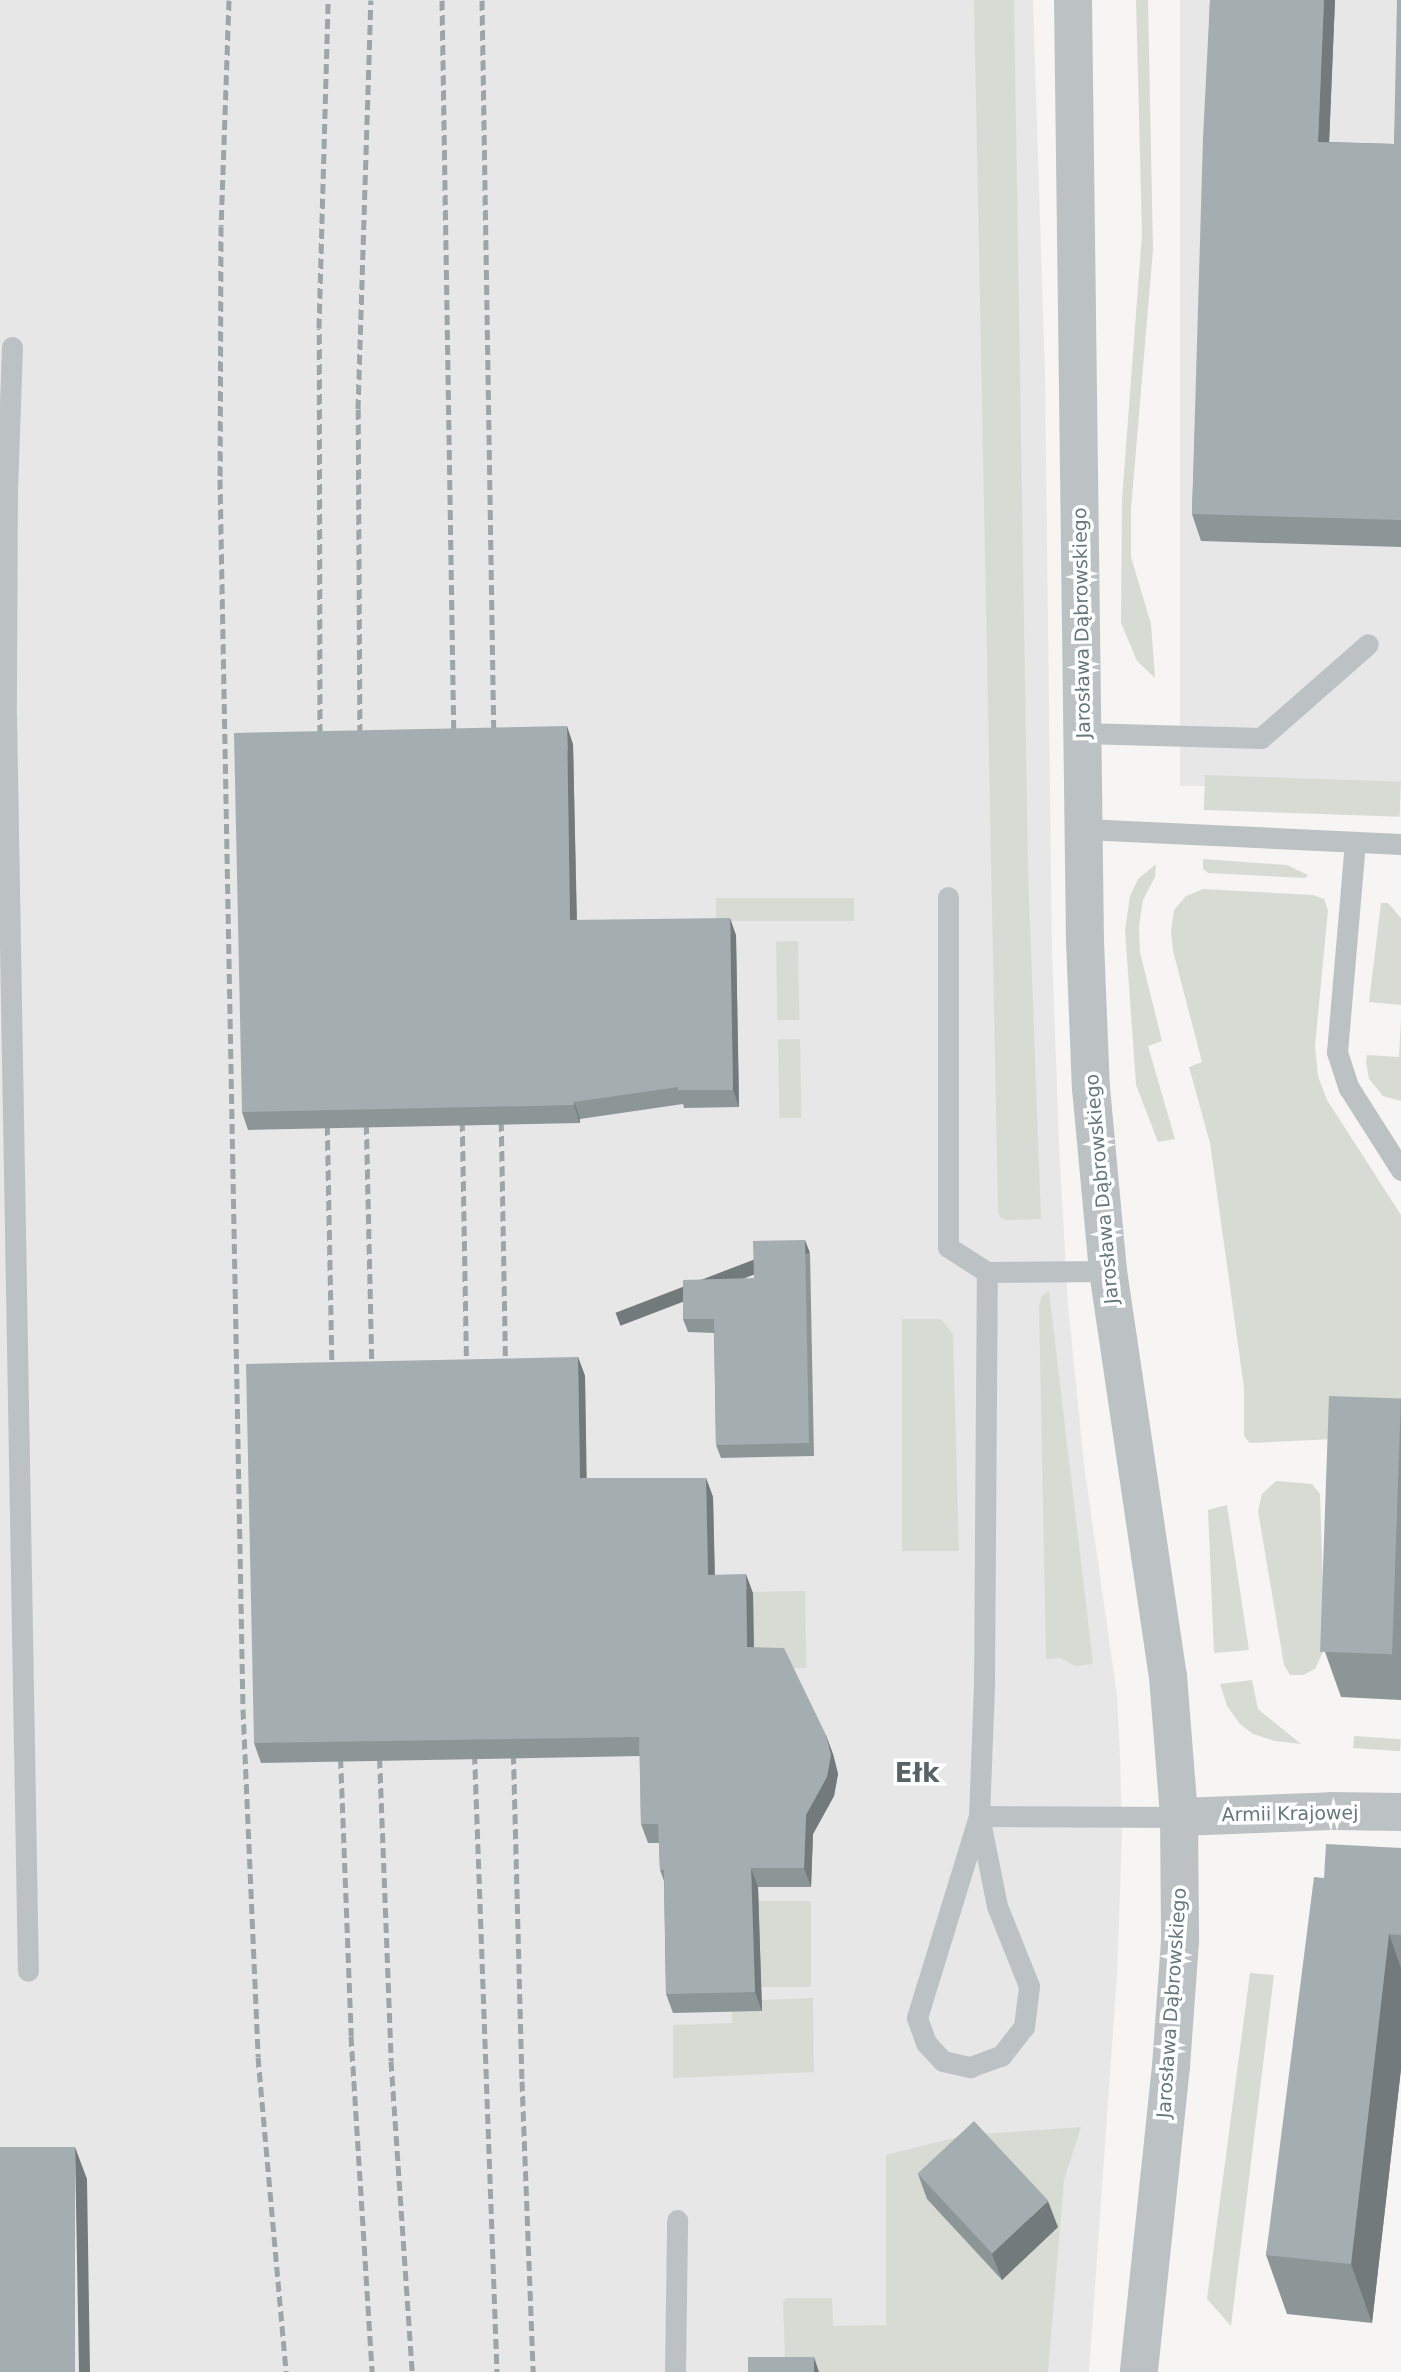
<!DOCTYPE html>
<meta charset="utf-8">
<style>
body{margin:0}
#map{position:relative;width:1401px;height:2372px;overflow:hidden;background:#f6f5f3;font-family:"DejaVu Sans",sans-serif}
div>[style]{position:absolute}
.built>*{inset:0;background:#e7e7e7;transform-origin:0 0}
.green>*{inset:0;background:#d8dbd3;transform-origin:0 0}
.service>*{height:21px;margin:-10.5px;padding:0 10.5px;transform-origin:10.5px;border-radius:10.5px;background:#bcc2c3}
.tertiary>*{height:38px;margin:-19px;padding:0 19px;transform-origin:19px;border-radius:19px;background:#bcc2c3}
.rail>*{height:5px;margin-top:-2.5px;transform-origin:0;background:repeating-linear-gradient(90deg,#9ca6a7 0 10px,transparent 0 15px)}
.wall>*{inset:0;background:#8d9697}
.shaded-wall>*{inset:0;background:#737a7b;transform-origin:0 0}
.building>*{inset:0;background:#a4aeb0;transform-origin:0 0}
span{translate:-50% -50%;white-space:nowrap;text-align:center;line-height:1.15;-webkit-text-stroke:7px #fff;paint-order:stroke}
.street-label{font-size:19px;color:#65787b}
.district-label{font-size:26px;color:#566467;font-weight:700}
</style>
<div id="map">
<div class="built">
<div style="clip-path:polygon(0 0,1033px 0,1045px 375px,1052px 955px,1060px 1165px,1068px 1305px,1084px 1464px,1117px 1695px,1120px 1758px,1122px 1833px,1117px 1974px,1089px 2372px,0 2372px)"></div>
<div style="left:1180px;top:0;width:221px;height:786px"></div>
</div>
<div class="green">
<div style="clip-path:polygon(974px 0,1014px 0,1028px 870px,1041px 1219px,1006px 1220px,1000px 1217px,998px 1211px)"></div>
<div style="clip-path:polygon(1136px 0,1148px 0,1153px 250px,1131px 509px,1131px 557px,1151px 624px,1155px 678px,1137px 661px,1121px 623px,1122px 499px,1142px 234px)"></div>
<div style="left:1205px;top:775px;width:196px;height:35px;rotate:2deg"></div>
<div style="clip-path:polygon(1203px 859px,1287px 865px,1308px 875px,1305px 878px,1208px 873px,1203px 869px)"></div>
<div style="clip-path:polygon(1156px 864px,1155px 877px,1143px 900px,1139px 926px,1140px 952px,1162px 1041px,1148px 1046px,1175px 1139px,1158px 1142px,1136px 1085px,1125px 930px,1130px 896px,1138px 879px)"></div>
<div style="clip-path:polygon(1203px 889px,1313px 895px,1324px 899px,1328px 910px,1315px 1046px,1318px 1076px,1327px 1100px,1401px 1215px,1401px 1436px,1250px 1443px,1244px 1436px,1244px 1388px,1210px 1143px,1189px 1067px,1202px 1062px,1173px 951px,1171px 931px,1174px 910px,1186px 896px)"></div>
<div style="left:854px;top:898px;width:23px;height:138px;rotate:90deg"></div>
<div style="clip-path:polygon(1381px 903px,1388px 903px,1401px 918px,1401px 1005px,1369px 1002px)"></div>
<div style="left:798px;top:941px;width:79px;height:22px;rotate:89deg"></div>
<div style="clip-path:polygon(1401px 1018px,1401px 1101px,1383px 1096px,1369px 1079px,1366px 1062px,1367px 1055px,1399px 1057px)"></div>
<div style="left:800px;top:1039px;width:79px;height:22px;rotate:89deg"></div>
<div style="clip-path:polygon(1049px 1291px,1093px 1664px,1075px 1666px,1061px 1658px,1046px 1659px,1039px 1305px,1042px 1296px)"></div>
<div style="clip-path:polygon(902px 1319px,941px 1319px,953px 1334px,959px 1551px,902px 1551px)"></div>
<div style="clip-path:polygon(1276px 1481px,1312px 1484px,1320px 1494px,1325px 1648px,1315px 1669px,1303px 1675px,1290px 1675px,1284px 1665px,1258px 1511px,1262px 1494px)"></div>
<div style="clip-path:polygon(1227px 1505px,1249px 1650px,1214px 1653px,1208px 1510px)"></div>
<div style="left:805px;top:1591px;width:77px;height:52px;rotate:89deg"></div>
<div style="clip-path:polygon(1252px 1680px,1258px 1709px,1301px 1744px,1275px 1741px,1253px 1734px,1240px 1724px,1227px 1706px,1220px 1684px)"></div>
<div style="left:1354px;top:1736px;width:47px;height:12px;rotate:4deg"></div>
<div style="left:759px;top:1901px;width:52px;height:86px"></div>
<div style="clip-path:polygon(1250px 1973px,1274px 1975px,1231px 2326px,1207px 2299px)"></div>
<div style="clip-path:polygon(813px 1998px,814px 2072px,673px 2078px,673px 2025px,732px 2023px,732px 2012px,761px 2011px,761px 2000px)"></div>
<div style="clip-path:polygon(1081px 2127px,1064px 2180px,1048px 2372px,816px 2372px,815px 2359px,785px 2359px,783px 2302px,786px 2298px,832px 2298px,833px 2326px,886px 2325px,886px 2155px,966px 2135px)"></div>
</div>
<div class="service">
<div style="left:12px;top:347px;width:140px;rotate:92deg"></div>
<div style="left:7px;top:487px;width:229px;rotate:90.3deg"></div>
<div style="left:6px;top:716px;width:1255px;rotate:89deg"></div>
<div style="left:1083px;top:733px;width:178px;rotate:1.6deg"></div>
<div style="left:1261px;top:738px;width:142px;rotate:-41.3deg"></div>
<div style="left:1084px;top:829px;width:317px;rotate:2.7deg"></div>
<div style="left:1355px;top:842px;width:211px;rotate:94.9deg"></div>
<div style="left:1337px;top:1052px;width:38px;rotate:72deg"></div>
<div style="left:1349px;top:1088px;width:97px;rotate:57.6deg"></div>
<div style="left:948px;top:897px;width:350px;rotate:90deg"></div>
<div style="left:948px;top:1247px;width:46px;rotate:32.7deg"></div>
<div style="left:979px;top:1816px;width:211px;rotate:107.1deg"></div>
<div style="left:917px;top:2018px;width:27px;rotate:70deg"></div>
<div style="left:926px;top:2043px;width:25px;rotate:47deg"></div>
<div style="left:943px;top:2061px;width:28px;rotate:13deg"></div>
<div style="left:970px;top:2067px;width:33px;rotate:-20deg"></div>
<div style="left:1001px;top:2056px;width:37px;rotate:-52deg"></div>
<div style="left:1024px;top:2027px;width:41px;rotate:-83deg"></div>
<div style="left:1029px;top:1986px;width:86px;rotate:-111.8deg"></div>
<div style="left:997px;top:1906px;width:92px;rotate:-101.3deg"></div>
<div style="left:979px;top:1816px;width:133px;rotate:-87.8deg"></div>
<div style="left:984px;top:1683px;width:411px;rotate:-89.6deg"></div>
<div style="left:987px;top:1272px;width:121px;rotate:-0.5deg"></div>
<div style="left:979px;top:1816px;width:200px;rotate:0.3deg"></div>
<div style="left:675px;top:2372px;width:152px;rotate:-89.2deg"></div>
</div>
<div class="tertiary">
<div style="left:1073px;top:0;width:941px;rotate:89.27deg"></div>
<div style="left:1085px;top:941px;width:147px;rotate:87.7deg"></div>
<div style="left:1091px;top:1088px;width:184px;rotate:84.7deg"></div>
<div style="left:1108px;top:1271px;width:409px;rotate:81.6deg"></div>
<div style="left:1168px;top:1676px;width:141px;rotate:85.5deg"></div>
<div style="left:1179px;top:1817px;width:124px;rotate:89.5deg"></div>
<div style="left:1180px;top:1941px;width:125px;rotate:94.1deg"></div>
<div style="left:1171px;top:2066px;width:308px;rotate:96deg"></div>
<div style="left:1179px;top:1817px;width:153px;rotate:-2.2deg"></div>
<div style="left:1332px;top:1811px;width:69px;rotate:0.8deg"></div>
</div>
<div class="rail">
<div style="left:229px;top:0;width:226px;rotate:92deg"></div>
<div style="left:221px;top:226px;width:253px;rotate:90.2deg"></div>
<div style="left:220px;top:479px;width:1230px;rotate:88.93deg"></div>
<div style="left:243px;top:1709px;width:348px;rotate:87.5deg"></div>
<div style="left:258px;top:2057px;width:316px;rotate:84.9deg"></div>
<div style="left:442px;top:0;width:749px;rotate:89.08deg"></div>
<div style="left:482px;top:0;width:745px;rotate:89.08deg"></div>
<div style="left:320px;top:749px;width:421px;rotate:-90.1deg"></div>
<div style="left:319px;top:328px;width:328px;rotate:-88.4deg"></div>
<div style="left:360px;top:749px;width:340px;rotate:-90.3deg"></div>
<div style="left:358px;top:409px;width:409px;rotate:-88.2deg"></div>
<div style="left:462px;top:1106px;width:273px;rotate:89deg"></div>
<div style="left:501px;top:1106px;width:273px;rotate:89deg"></div>
<div style="left:366px;top:1109px;width:273px;rotate:88.7deg"></div>
<div style="left:327px;top:1110px;width:272px;rotate:88.9deg"></div>
<div style="left:474px;top:1739px;width:633px;rotate:87.92deg"></div>
<div style="left:513px;top:1739px;width:342px;rotate:88.5deg"></div>
<div style="left:522px;top:2081px;width:291px;rotate:87.8deg"></div>
<div style="left:340px;top:1743px;width:293px;rotate:87.8deg"></div>
<div style="left:351px;top:2036px;width:337px;rotate:86.4deg"></div>
<div style="left:379px;top:1743px;width:318px;rotate:87.8deg"></div>
<div style="left:391px;top:2061px;width:312px;rotate:86.1deg"></div>
</div>
<div class="wall">
<div style="clip-path:polygon(1210px 0,1335px 0,1329px 142px,1394px 144px,1401px 0,1401px 547px,1201px 541px,1192px 514px)"></div>
<div style="clip-path:polygon(573px 744px,577px 920px,736px 935px,739px 1107px,684px 1108px,683px 1104px,580px 1119px,580px 1123px,248px 1130px,242px 1112px)"></div>
<div style="clip-path:polygon(810px 1253px,814px 1456px,721px 1458px,716px 1445px,714px 1333px,688px 1332px,683px 1319px,754px 1278px)"></div>
<div style="clip-path:polygon(578px 1357px,585px 1376px,586px 1478px,706px 1478px,713px 1497px,715px 1575px,753px 1593px,754px 1647px,833px 1754px,838px 1774px,834px 1796px,813px 1834px,811px 1887px,758px 1887px,762px 2011px,673px 2013px,666px 1994px,664px 1881px,660px 1870px,659px 1843px,648px 1843px,641px 1824px,640px 1756px,261px 1763px,254px 1743px)"></div>
<div style="clip-path:polygon(1401px 1398px,1401px 1700px,1341px 1697px,1325px 1652px)"></div>
<div style="clip-path:polygon(1401px 1848px,1401px 2069px,1372px 2323px,1287px 2314px,1266px 2255px,1324px 1878px)"></div>
<div style="clip-path:polygon(918px 2174px,1058px 2227px,1002px 2280px,927px 2199px)"></div>
</div>
<div class="shaded-wall">
<div style="clip-path:polygon(1324px 0,1335px 0,1328px 169px,1318px 142px)"></div>
<div style="clip-path:polygon(567px 726px,573px 744px,577px 938px,570px 920px)"></div>
<div style="clip-path:polygon(730px 918px,736px 935px,739px 1107px,733px 1090px)"></div>
<div style="clip-path:polygon(574px 1102px,580px 1119px,580px 1123px,574px 1105px)"></div>
<div style="left:805px;top:1240px;width:14px;height:203px;rotate:69deg"></div>
<div style="clip-path:polygon(578px 1357px,585px 1376px,587px 1497px,580px 1478px)"></div>
<div style="clip-path:polygon(706px 1478px,713px 1497px,715px 1594px,708px 1575px)"></div>
<div style="clip-path:polygon(746px 1574px,753px 1593px,754px 1666px,747px 1647px)"></div>
<div style="clip-path:polygon(826px 1735px,833px 1754px,838px 1774px,834px 1796px,813px 1834px,811px 1887px,804px 1868px,806px 1815px)"></div>
<div style="clip-path:polygon(751px 1868px,758px 1887px,762px 2011px,755px 1992px)"></div>
<div style="clip-path:polygon(1389px 1934px,1401px 1968px,1401px 2069px,1372px 2323px,1351px 2264px)"></div>
<div style="clip-path:polygon(75px 2147px,87px 2179px,90px 2372px,79px 2372px)"></div>
<div style="clip-path:polygon(1048px 2201px,1058px 2227px,1002px 2280px,992px 2254px)"></div>
<div style="clip-path:polygon(814px 2357px,819px 2372px,814px 2372px)"></div>
</div>
<div class="building">
<div style="clip-path:polygon(1210px 0,1324px 0,1318px 142px,1394px 144px,1397px 0,1401px 0,1401px 520px,1192px 514px,1203px 138px)"></div>
<div style="clip-path:polygon(567px 726px,570px 920px,730px 918px,733px 1090px,678px 1090px,678px 1087px,574px 1102px,574px 1105px,242px 1112px,234px 733px)"></div>
<div style="clip-path:polygon(805px 1240px,809px 1443px,716px 1445px,714px 1319px,683px 1319px,683px 1280px,754px 1278px,753px 1241px)"></div>
<div style="clip-path:polygon(578px 1357px,580px 1478px,706px 1478px,708px 1575px,746px 1574px,747px 1647px,784px 1648px,826px 1735px,831px 1755px,827px 1777px,806px 1815px,804px 1868px,751px 1868px,755px 1992px,666px 1994px,664px 1870px,660px 1870px,658px 1824px,641px 1824px,639px 1737px,254px 1743px,246px 1364px)"></div>
<div style="left:1329px;top:1396px;width:72px;height:256px;rotate:2deg"></div>
<div style="clip-path:polygon(1326px 1844px,1401px 1848px,1401px 1935px,1389px 1934px,1351px 2264px,1266px 2255px,1314px 1877px,1324px 1878px)"></div>
<div style="left:974px;top:2121px;width:109px;height:77px;rotate:47deg"></div>
<div style="left:0;top:2147px;width:75px;height:225px"></div>
<div style="left:814px;top:2357px;width:15px;height:66px;rotate:90deg"></div>
</div>
<div class="street-label">
<span style="left:1082px;top:623px;rotate:-91deg">Jarosława Dąbrowskiego</span>
<span style="left:1102px;top:1189px;rotate:-95deg">Jarosława Dąbrowskiego</span>
<span style="left:1290px;top:1814px;rotate:-1deg">Armii Krajowej</span>
<span style="left:1172px;top:2003px;rotate:-86deg">Jarosława Dąbrowskiego</span>
</div>
<div class="district-label">
<span style="left:917px;top:1774px">Ełk</span>
</div>
</div>
